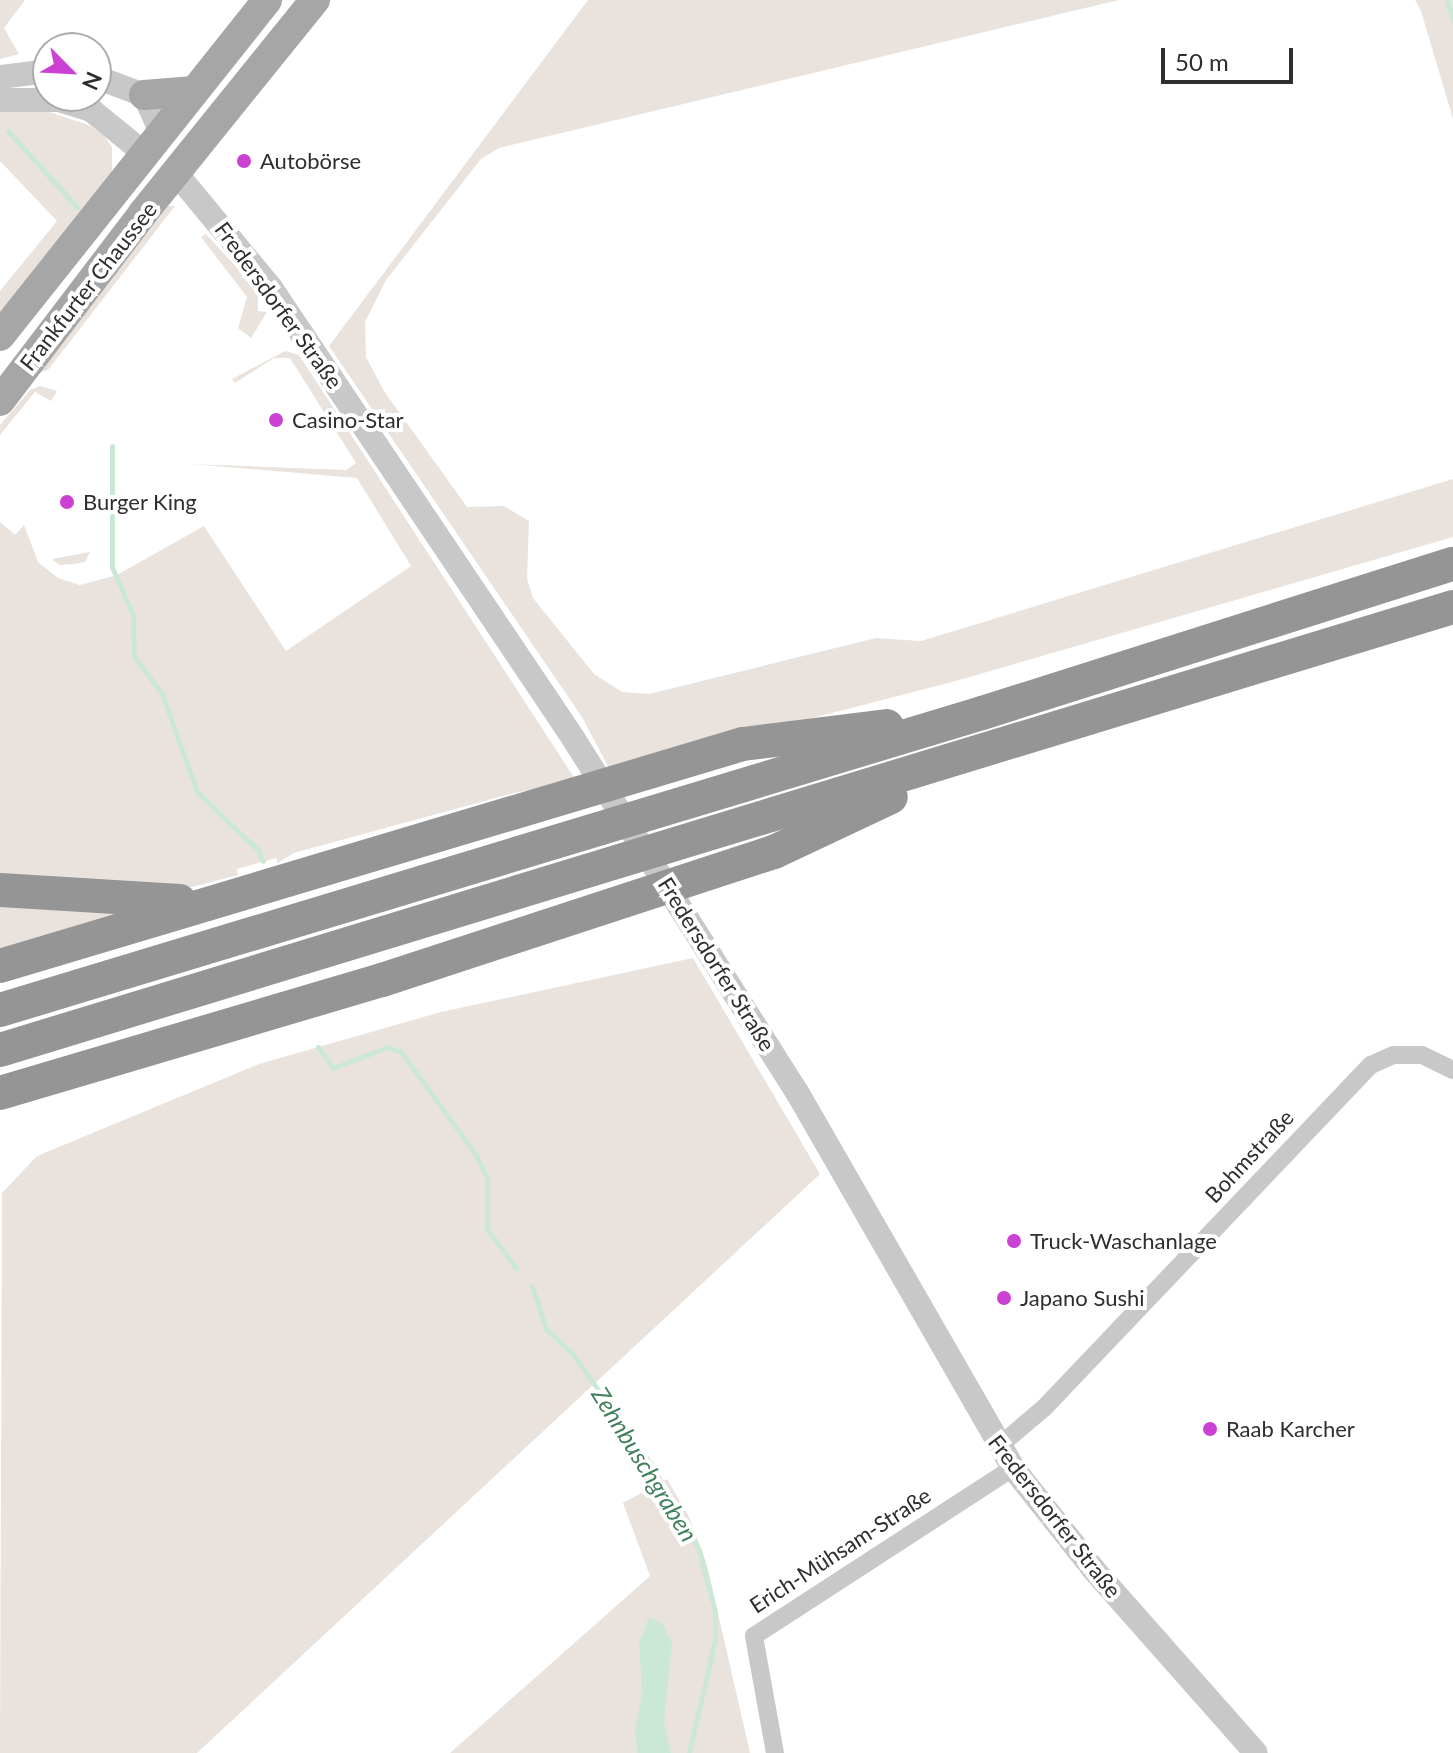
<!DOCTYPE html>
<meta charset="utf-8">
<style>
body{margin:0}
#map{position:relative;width:1453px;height:1753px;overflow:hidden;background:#fff;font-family:Lato,sans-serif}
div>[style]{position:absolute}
.green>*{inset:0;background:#eae3dd}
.water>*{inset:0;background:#cbe8d6}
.stream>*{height:5px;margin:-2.5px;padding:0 2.5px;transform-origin:2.5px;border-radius:2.5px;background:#cbe8d6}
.minor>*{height:18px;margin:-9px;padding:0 9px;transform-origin:9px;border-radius:9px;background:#c8c8c8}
.tertiary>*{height:24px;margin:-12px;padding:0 12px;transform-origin:12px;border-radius:12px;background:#c8c8c8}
.primary>*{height:30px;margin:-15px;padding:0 15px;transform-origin:15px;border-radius:15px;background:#a6a6a6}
.motorway>*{height:34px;margin:-17px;padding:0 17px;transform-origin:17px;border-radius:17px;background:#959595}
.dots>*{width:22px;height:22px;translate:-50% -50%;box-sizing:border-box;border:4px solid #fff;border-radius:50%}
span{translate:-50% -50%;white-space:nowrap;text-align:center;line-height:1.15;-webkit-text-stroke:8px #fff;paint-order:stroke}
.poi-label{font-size:22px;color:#2e2e2e}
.left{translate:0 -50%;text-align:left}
.street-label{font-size:22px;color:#2e2e2e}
.water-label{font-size:24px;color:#41815b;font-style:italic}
.north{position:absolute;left:32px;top:32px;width:80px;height:80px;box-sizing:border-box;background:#fff;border:2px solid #ababab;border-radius:50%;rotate:114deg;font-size:22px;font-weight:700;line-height:32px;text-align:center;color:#2e2e2e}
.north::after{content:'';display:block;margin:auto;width:28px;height:36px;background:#ca41d3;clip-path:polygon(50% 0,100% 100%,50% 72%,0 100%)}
.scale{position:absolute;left:1161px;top:48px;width:132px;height:36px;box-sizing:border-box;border:4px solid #2e2e2e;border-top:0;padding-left:10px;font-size:24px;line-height:28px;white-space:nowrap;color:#2e2e2e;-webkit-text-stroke:6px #fff;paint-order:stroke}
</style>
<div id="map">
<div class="green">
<div style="clip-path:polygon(0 0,25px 0,4px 28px,19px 54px,0 59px)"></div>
<div style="clip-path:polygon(588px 0,1119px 0,499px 148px,481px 159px,386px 280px,365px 322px,366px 357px,384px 391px,467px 507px,504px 506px,529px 521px,527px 579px,533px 598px,594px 674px,622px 692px,649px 694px,876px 638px,921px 641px,1453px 479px,1453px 537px,956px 681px,610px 770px,582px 717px,329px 346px)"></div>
<div style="clip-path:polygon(1415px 0,1453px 0,1453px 119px,1421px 11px)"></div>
<div style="clip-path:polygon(40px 109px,91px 126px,104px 136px,112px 147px,112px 175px,0 321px,0 291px,57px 221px,0 161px,0 112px)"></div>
<div style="clip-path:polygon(168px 206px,175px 206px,48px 370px,26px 376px)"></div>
<div style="clip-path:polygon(206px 234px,250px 282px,258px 295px,258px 311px,267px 312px,251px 338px,238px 328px,247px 297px,201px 237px)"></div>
<div style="clip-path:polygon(285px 351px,299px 355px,577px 782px,514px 793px,294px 853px,278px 863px,276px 858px,237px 869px,238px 875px,181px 890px,0 881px,0 522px,15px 535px,24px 525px,38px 562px,58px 578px,80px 585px,117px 575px,204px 526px,286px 651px,411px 566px,357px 478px,192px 464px,346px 470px,356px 463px,290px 358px,274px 358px,235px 383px,232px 379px)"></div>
<div style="clip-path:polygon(40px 386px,57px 391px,51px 401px,35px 392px,0 435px,0 425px,30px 390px)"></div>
<div style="clip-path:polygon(90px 552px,85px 562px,74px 564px,59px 565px,52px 559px)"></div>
<div style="clip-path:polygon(0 901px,160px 910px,0 959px)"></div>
<div style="clip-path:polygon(693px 958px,820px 1174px,197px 1753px,0 1753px,2px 1193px,37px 1156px,259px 1064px,441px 1012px)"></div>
<div style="clip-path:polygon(667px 1479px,689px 1517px,707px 1565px,750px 1753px,450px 1753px,650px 1576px,623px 1503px)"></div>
</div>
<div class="water">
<div style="clip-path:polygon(649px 1617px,663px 1624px,672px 1643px,664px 1722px,671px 1753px,637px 1753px,635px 1731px,642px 1692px,639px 1643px)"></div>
</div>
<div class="stream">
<div style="left:1447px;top:0;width:21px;rotate:73deg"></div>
<div style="left:8px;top:131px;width:103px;rotate:47.8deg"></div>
<div style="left:112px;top:446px;width:121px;rotate:90deg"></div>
<div style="left:112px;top:567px;width:52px;rotate:66.4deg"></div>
<div style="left:133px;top:615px;width:41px;rotate:88.6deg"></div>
<div style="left:134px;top:656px;width:47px;rotate:53.6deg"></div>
<div style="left:162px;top:694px;width:104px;rotate:70.3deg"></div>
<div style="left:197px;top:792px;width:84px;rotate:43.6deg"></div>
<div style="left:258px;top:850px;width:12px;rotate:66deg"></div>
<div style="left:318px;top:1047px;width:26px;rotate:54deg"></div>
<div style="left:333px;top:1068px;width:59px;rotate:-20.9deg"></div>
<div style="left:388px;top:1047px;width:14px;rotate:21deg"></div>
<div style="left:401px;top:1052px;width:127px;rotate:53.9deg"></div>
<div style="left:476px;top:1155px;width:26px;rotate:65deg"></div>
<div style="left:487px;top:1179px;width:50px;rotate:90deg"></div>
<div style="left:487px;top:1229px;width:49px;rotate:53.4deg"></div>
<div style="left:532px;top:1286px;width:45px;rotate:72deg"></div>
<div style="left:546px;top:1329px;width:35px;rotate:43deg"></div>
<div style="left:572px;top:1353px;width:136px;rotate:54.6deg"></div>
<div style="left:651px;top:1464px;width:98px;rotate:60.8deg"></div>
<div style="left:699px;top:1550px;width:64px;rotate:75.5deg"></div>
<div style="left:715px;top:1612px;width:28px;rotate:90deg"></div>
<div style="left:715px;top:1640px;width:116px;rotate:103deg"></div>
</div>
<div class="minor">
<div style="left:999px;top:1446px;width:59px;rotate:-40.2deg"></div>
<div style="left:1044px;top:1408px;width:474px;rotate:-46.4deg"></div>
<div style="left:1371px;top:1065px;width:24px;rotate:-24deg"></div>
<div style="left:1393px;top:1055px;width:29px"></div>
<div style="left:1422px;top:1055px;width:34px;rotate:26deg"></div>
<div style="left:775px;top:1753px;width:119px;rotate:-100.2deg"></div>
<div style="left:754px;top:1636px;width:309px;rotate:-33deg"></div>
</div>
<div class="tertiary">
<div style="left:0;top:77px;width:48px;rotate:-7.1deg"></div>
<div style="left:96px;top:77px;width:51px;rotate:20.6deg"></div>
<div style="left:144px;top:95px;width:41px;rotate:65.3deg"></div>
<div style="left:0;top:100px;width:59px"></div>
<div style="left:59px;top:100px;width:34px;rotate:17deg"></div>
<div style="left:91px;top:110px;width:68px;rotate:39.1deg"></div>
<div style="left:176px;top:173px;width:149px;rotate:50.4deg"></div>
<div style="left:271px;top:288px;width:542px;rotate:56.13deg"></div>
<div style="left:573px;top:738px;width:419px;rotate:57.7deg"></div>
<div style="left:797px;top:1092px;width:434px;rotate:60.1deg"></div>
<div style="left:1013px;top:1468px;width:130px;rotate:51.5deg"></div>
<div style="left:1094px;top:1570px;width:244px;rotate:48.5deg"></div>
</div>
<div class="primary">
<div style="left:144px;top:95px;width:50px;rotate:-4.6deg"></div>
<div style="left:0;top:336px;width:429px;rotate:-51.5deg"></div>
<div style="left:0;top:401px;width:236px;rotate:-52.7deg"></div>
<div style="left:143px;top:213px;width:274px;rotate:-51.1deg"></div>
</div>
<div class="motorway">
<div style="left:0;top:890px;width:180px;rotate:3.5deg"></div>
<div style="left:0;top:966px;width:775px;rotate:-16.64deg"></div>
<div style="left:743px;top:744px;width:145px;rotate:-7.1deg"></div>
<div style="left:0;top:1010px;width:1026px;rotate:-16.83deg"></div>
<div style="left:982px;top:713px;width:494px;rotate:-17.6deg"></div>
<div style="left:0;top:1050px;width:1519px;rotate:-16.96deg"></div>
<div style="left:0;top:1093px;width:398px;rotate:-16.5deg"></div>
<div style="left:382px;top:980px;width:412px;rotate:-18.1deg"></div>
<div style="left:774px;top:852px;width:129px;rotate:-25.2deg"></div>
</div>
<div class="dots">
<div style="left:244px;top:161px;background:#ca41d3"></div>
<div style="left:276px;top:420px;background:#ca41d3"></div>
<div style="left:67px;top:502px;background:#ca41d3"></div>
<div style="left:1014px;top:1241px;background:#ca41d3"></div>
<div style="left:1004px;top:1298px;background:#ca41d3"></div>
<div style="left:1210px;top:1429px;background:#ca41d3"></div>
</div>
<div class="poi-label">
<span class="left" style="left:260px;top:161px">Autobörse</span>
<span class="left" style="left:292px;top:420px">Casino-Star</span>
<span class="left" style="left:83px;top:502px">Burger King</span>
<span class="left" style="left:1030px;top:1241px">Truck-Waschanlage</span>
<span class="left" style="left:1020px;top:1298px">Japano Sushi</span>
<span class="left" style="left:1226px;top:1429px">Raab Karcher</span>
</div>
<div class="street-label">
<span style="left:88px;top:286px;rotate:-52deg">Frankfurter Chaussee</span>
<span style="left:279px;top:305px;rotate:54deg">Fredersdorfer Straße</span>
<span style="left:717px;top:964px;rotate:58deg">Fredersdorfer Straße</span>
<span style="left:1249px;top:1156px;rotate:-47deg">Bohmstraße</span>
<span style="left:1055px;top:1516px;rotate:52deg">Fredersdorfer Straße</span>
<span style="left:840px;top:1550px;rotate:-33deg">Erich-Mühsam-Straße</span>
</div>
<div class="water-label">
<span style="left:645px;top:1464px;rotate:58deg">Zehnbuschgraben</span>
</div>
<div class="north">N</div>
<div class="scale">50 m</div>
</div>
